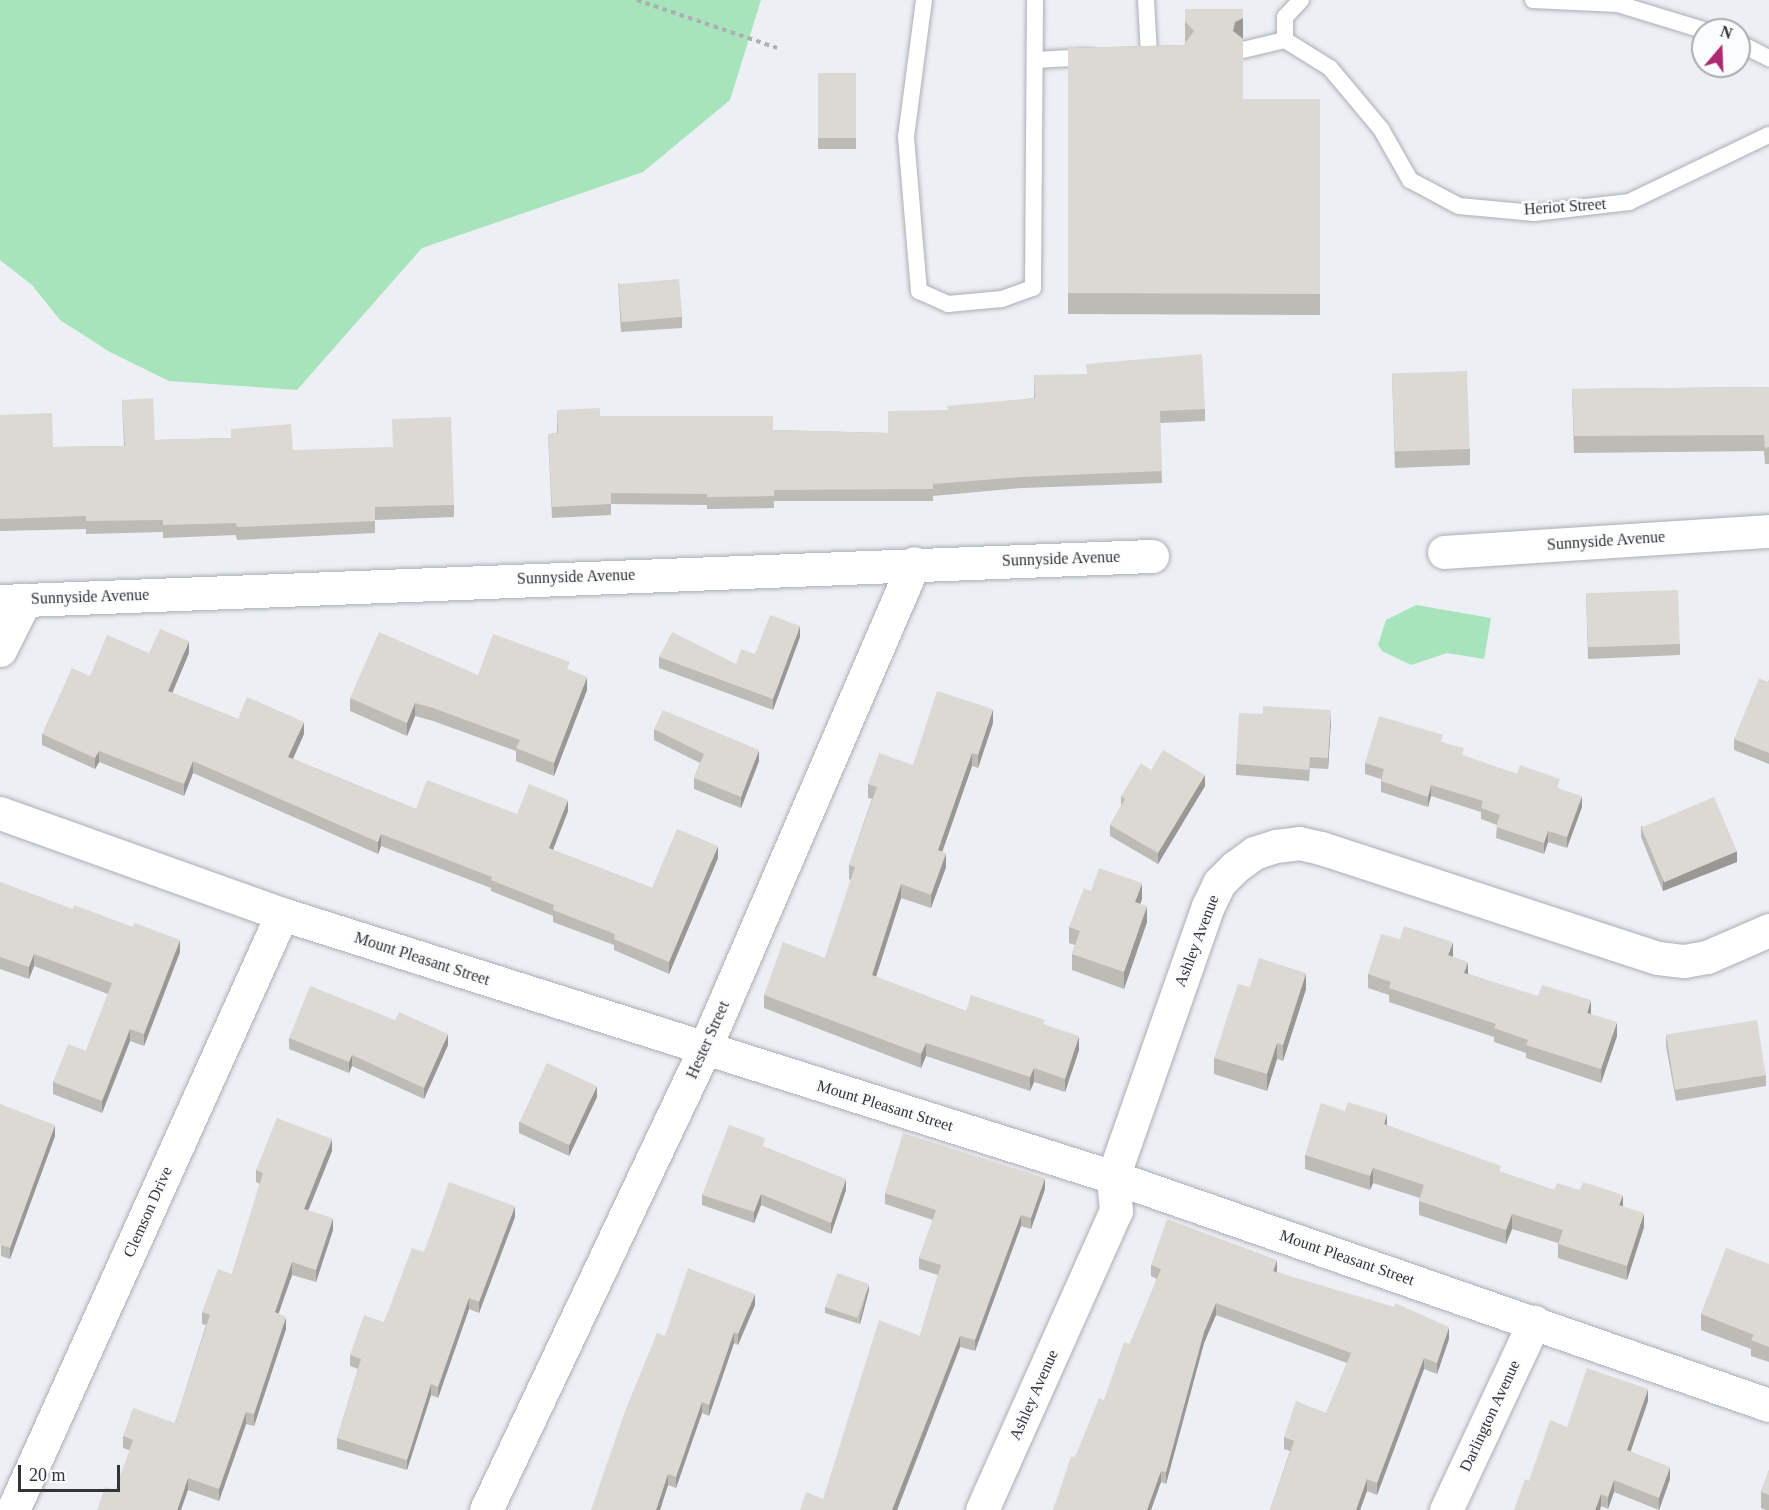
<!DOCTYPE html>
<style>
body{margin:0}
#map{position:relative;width:1769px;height:1510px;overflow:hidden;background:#eceff4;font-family:"Times New Roman",serif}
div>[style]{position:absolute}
.green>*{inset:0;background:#a7e4bb}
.path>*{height:4px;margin-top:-2px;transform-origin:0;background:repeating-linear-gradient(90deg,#acaeb2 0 4.5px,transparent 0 9px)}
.roads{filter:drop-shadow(0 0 2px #abaeb3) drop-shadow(0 0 2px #abaeb3)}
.service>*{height:16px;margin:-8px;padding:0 8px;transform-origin:8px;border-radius:8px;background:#fff}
.minor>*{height:33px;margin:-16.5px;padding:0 16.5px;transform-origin:16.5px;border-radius:16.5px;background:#fff}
.wall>*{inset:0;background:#bdbbb6;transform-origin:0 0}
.shaded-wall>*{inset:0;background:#9a9894}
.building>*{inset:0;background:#dcd9d4;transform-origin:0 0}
span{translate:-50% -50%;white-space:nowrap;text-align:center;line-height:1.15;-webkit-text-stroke:5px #fbfcfe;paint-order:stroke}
.street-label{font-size:16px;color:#323436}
.north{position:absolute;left:1691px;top:18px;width:60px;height:60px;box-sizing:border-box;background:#fbfcfe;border:2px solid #abacae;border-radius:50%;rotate:19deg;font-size:16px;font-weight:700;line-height:24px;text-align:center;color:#323436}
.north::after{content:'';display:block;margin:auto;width:21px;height:27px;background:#ae2970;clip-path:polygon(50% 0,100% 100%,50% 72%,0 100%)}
.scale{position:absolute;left:18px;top:1465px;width:102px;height:27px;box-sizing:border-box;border:3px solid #323436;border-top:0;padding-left:8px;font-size:18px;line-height:21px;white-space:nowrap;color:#323436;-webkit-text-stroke:4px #fbfcfe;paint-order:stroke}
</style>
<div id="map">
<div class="green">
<div style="clip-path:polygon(0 0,761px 0,730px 100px,643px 172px,422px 248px,297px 390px,169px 381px,110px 352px,60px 320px,32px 285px,0 260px)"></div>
<div style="clip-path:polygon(1416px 605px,1491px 618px,1484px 659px,1447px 653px,1411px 665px,1382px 651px,1378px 645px,1386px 620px)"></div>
</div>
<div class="path">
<div style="left:637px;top:0;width:148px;rotate:18.9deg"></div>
</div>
<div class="roads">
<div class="service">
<div style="left:924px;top:0;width:138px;rotate:97.5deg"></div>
<div style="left:906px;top:137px;width:155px;rotate:85.2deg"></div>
<div style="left:919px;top:291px;width:32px;rotate:24deg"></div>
<div style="left:948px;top:304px;width:54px;rotate:-5.3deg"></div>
<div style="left:1002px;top:299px;width:33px;rotate:-20deg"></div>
<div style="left:1033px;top:288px;width:288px;rotate:-89.6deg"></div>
<div style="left:1146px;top:0;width:54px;rotate:86.8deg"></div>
<div style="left:1301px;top:0;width:23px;rotate:133deg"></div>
<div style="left:1285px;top:17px;width:23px;rotate:90deg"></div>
<div style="left:1285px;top:40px;width:53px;rotate:31.9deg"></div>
<div style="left:1330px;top:68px;width:80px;rotate:50.1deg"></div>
<div style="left:1381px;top:129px;width:59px;rotate:60.4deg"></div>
<div style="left:1410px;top:180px;width:55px;rotate:28deg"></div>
<div style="left:1459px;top:206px;width:75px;rotate:5.3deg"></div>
<div style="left:1534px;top:213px;width:96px;rotate:-6.6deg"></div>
<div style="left:1629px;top:202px;width:155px;rotate:-25.6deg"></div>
<div style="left:1533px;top:0;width:85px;rotate:2.7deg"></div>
<div style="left:1618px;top:4px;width:89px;rotate:17deg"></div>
<div style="left:1739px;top:43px;width:34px;rotate:27deg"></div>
<div style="left:1243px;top:50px;width:43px;rotate:-13.4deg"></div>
<div style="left:1036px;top:60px;width:53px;rotate:-3.2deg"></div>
</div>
<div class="minor">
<div style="left:1444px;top:552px;width:326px;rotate:-3.7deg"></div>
<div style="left:0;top:601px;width:1153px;rotate:-2.24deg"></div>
<div style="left:0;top:650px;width:56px;rotate:-63.4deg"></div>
<div style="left:0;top:813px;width:300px;rotate:19.7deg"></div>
<div style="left:282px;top:914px;width:872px;rotate:17.56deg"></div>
<div style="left:1113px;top:1177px;width:694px;rotate:19.17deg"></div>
<div style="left:13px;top:1510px;width:654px;rotate:-65.71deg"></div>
<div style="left:486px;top:1510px;width:509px;rotate:-64.64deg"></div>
<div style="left:704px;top:1050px;width:530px;rotate:-66.67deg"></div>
<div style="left:982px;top:1510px;width:328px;rotate:-65.9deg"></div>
<div style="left:1116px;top:1211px;width:34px;rotate:-95deg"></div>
<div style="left:1113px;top:1177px;width:287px;rotate:-70.7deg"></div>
<div style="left:1208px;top:906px;width:25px;rotate:-64deg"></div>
<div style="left:1219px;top:883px;width:23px;rotate:-45deg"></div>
<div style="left:1235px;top:867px;width:24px;rotate:-36deg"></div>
<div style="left:1254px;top:853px;width:23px;rotate:-18deg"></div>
<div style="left:1276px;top:846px;width:23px;rotate:-7deg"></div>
<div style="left:1299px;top:843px;width:23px;rotate:13deg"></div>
<div style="left:1321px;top:848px;width:354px;rotate:18.1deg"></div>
<div style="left:1658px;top:958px;width:26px;rotate:7deg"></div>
<div style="left:1684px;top:961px;width:23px;rotate:-10deg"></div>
<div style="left:1707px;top:957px;width:68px;rotate:-23.5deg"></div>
<div style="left:1446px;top:1510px;width:208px;rotate:-64.9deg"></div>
</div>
</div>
<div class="wall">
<div style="clip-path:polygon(1185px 9px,1243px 9px,1243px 99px,1320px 99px,1320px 315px,1068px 314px,1068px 48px,1184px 45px,1186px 43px,1185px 42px)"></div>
<div style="left:818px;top:73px;width:38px;height:76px"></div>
<div style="clip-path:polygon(618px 283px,682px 317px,682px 328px,621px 332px)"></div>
<div style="clip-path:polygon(1392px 374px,1470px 449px,1470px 465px,1395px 468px)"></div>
<div style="clip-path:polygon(1034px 375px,1205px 409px,1205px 421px,1160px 423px,1162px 483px,1022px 488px,933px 496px,933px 501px,774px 501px,774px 508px,707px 509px,707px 505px,611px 504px,611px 515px,552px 518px,548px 434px,557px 433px,557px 410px,600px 416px,773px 430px,888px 433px,947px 410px,1034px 398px)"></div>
<div style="clip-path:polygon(1769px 387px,1769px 464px,1765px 464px,1764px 451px,1574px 453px,1572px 389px)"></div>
<div style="clip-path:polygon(122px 400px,155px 440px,231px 438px,231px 429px,454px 505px,454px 517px,375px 520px,375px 533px,237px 540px,236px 535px,163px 538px,163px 532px,86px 534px,86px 529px,0 531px,0 415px,53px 447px,124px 446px)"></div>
<div style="clip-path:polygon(1586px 594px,1680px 644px,1680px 655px,1588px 659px)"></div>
<div style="clip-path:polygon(800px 637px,773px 710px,659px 668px,659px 657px,736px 664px,755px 654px)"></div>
<div style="clip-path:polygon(149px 653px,189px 653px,172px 693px,238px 719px,304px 734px,293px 759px,416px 809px,517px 814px,568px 811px,553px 850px,652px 888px,718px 858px,669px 974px,614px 950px,614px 945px,553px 922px,553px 916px,491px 891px,491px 888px,381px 846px,378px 854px,193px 773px,184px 796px,99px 762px,95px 769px,42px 745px,42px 734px,90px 676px)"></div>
<div style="clip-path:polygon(570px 670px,587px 690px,554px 776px,516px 761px,516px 751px,433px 721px,415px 716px,407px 736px,350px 711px,350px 698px,478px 675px)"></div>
<div style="clip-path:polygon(1769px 680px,1769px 764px,1734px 750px,1734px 739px)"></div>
<div style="clip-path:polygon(1331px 721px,1328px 769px,1310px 768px,1309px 781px,1236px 775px,1236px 764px)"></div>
<div style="clip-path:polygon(993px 723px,978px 768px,972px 766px,942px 852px,946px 867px,931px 908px,901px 898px,876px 977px,966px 1011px,1045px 1025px,1079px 1050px,1065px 1092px,1034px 1082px,1030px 1091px,926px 1056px,921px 1068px,764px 1008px,764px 995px,825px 958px,851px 880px,849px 879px,849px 865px,872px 799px,868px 798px,868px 784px,913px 765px)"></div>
<div style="clip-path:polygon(654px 729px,759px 761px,741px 808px,694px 789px,694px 778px,700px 763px,654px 740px)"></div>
<div style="clip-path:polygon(1443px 742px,1464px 756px,1560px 789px,1582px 807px,1567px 848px,1548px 842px,1544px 854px,1496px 838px,1497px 825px,1481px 819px,1481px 812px,1431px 796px,1428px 807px,1381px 792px,1381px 779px,1365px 774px,1365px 763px)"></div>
<div style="clip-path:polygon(1151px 770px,1205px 786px,1158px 864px,1110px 836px,1110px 825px,1121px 806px,1121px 796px)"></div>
<div style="clip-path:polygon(1641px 826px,1737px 862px,1663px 891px,1641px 837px)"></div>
<div style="clip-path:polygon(0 882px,180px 952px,144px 1046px,130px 1041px,102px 1113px,53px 1094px,53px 1082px,86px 1051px,108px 994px,34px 966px,29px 979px,0 969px)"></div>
<div style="clip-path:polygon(1091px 891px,1142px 899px,1140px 904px,1147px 922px,1124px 989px,1072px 970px,1072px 954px,1075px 945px,1069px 943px,1069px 927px)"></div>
<div style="clip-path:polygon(1453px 956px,1453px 957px,1468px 974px,1591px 1014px,1617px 1036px,1601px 1083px,1526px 1058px,1526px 1053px,1494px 1042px,1494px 1037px,1389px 1002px,1389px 995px,1368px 988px,1368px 974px)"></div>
<div style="clip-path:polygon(1250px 987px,1306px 989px,1283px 1061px,1277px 1059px,1267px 1091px,1214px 1074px,1214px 1058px)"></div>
<div style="clip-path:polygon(395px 1020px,448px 1045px,424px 1099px,352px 1066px,349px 1073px,289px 1049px,289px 1038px)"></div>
<div style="clip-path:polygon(1666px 1035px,1766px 1075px,1766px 1086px,1676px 1101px,1666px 1046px)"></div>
<div style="clip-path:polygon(597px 1097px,569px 1156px,519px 1133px,519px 1122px)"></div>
<div style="clip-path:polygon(0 1104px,55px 1136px,10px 1259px,1px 1256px)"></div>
<div style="clip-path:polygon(1345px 1111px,1387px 1125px,1501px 1172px,1554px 1190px,1623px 1206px,1644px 1227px,1627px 1280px,1558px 1258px,1558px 1243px,1512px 1229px,1506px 1244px,1419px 1215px,1419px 1201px,1420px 1198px,1373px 1183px,1370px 1190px,1305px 1169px,1305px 1155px)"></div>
<div style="clip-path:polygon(765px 1147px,846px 1190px,831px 1234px,761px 1205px,754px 1223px,702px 1205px,702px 1195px)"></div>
<div style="clip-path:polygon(332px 1151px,308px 1211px,333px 1230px,316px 1282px,292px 1275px,278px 1314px,286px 1329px,254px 1426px,246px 1424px,219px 1501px,188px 1490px,129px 1450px,123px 1448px,123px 1436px,175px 1423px,206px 1325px,202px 1324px,202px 1312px,232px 1274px,260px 1184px,256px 1182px,256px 1170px)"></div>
<div style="clip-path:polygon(1045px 1189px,1031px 1229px,1021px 1226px,975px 1351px,960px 1347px,897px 1510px,800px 1510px,823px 1499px,920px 1336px,938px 1275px,919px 1269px,919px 1258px,933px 1220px,885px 1204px,885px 1193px)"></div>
<div style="clip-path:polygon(515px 1217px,479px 1313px,469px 1309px,438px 1398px,431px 1395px,407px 1470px,337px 1449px,337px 1438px,358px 1369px,350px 1366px,350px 1355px,384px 1322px,424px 1252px)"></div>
<div style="clip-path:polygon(1769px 1264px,1769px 1362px,1751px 1356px,1751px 1349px,1701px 1330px,1701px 1314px)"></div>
<div style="clip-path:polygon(1151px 1265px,1277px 1272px,1449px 1339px,1437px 1374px,1424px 1369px,1377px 1495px,1367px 1491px,1360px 1510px,1270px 1510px,1290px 1451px,1284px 1449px,1284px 1437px,1326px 1413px,1347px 1363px,1216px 1315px,1204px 1343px,1166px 1484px,1161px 1482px,1151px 1510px,1053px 1510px,1075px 1457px,1104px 1400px,1130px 1344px,1157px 1279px,1151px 1276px)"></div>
<div style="clip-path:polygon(869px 1290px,860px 1324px,825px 1313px,825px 1307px)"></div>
<div style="clip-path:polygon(755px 1305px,738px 1345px,734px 1343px,709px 1416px,702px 1413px,676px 1488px,668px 1485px,660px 1510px,591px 1510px,665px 1336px)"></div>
<div style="clip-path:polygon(1648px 1401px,1630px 1452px,1670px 1479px,1659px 1510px,1614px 1492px,1608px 1509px,1601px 1506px,1567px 1427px)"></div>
<div style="clip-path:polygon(1769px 1470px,1769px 1510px,1766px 1510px,1761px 1508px,1761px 1492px)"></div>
</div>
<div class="shaded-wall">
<div style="clip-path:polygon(1243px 18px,1243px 39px,1233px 31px,1235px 22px)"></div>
<div style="clip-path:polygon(800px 626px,800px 637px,773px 710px,773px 699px)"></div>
<div style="clip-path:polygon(189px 641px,189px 653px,168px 703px,168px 691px)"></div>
<div style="clip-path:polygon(587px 677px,587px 690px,554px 776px,554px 763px)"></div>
<div style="clip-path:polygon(415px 703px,415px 716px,407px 736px,407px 723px)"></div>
<div style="clip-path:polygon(993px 709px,993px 723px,978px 768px,978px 755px)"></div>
<div style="clip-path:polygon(1331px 710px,1331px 721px,1328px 769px,1328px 758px)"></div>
<div style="clip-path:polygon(304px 722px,304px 734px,288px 769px,288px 757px)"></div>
<div style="clip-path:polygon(759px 750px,759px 761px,741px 808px,741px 797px)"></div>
<div style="clip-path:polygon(99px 751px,99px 762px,95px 769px,95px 758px)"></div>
<div style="clip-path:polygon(972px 753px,972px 766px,938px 864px,938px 850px)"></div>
<div style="clip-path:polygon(193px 761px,193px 773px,184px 796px,184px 784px)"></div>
<div style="clip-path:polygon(1205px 775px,1205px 786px,1158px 864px,1158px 853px)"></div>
<div style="clip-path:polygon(1431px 785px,1431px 796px,1428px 807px,1428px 797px)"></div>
<div style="clip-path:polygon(1582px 796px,1582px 807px,1567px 848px,1567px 837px)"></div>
<div style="clip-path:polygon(568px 800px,568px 811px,549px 860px,549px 848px)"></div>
<div style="clip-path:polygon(1548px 831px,1548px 842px,1544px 854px,1544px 843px)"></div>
<div style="clip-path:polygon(381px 834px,381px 846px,378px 854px,378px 842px)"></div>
<div style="clip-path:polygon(718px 846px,718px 858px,669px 974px,669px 962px)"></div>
<div style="clip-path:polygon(1737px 851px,1737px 862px,1663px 891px,1663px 881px)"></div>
<div style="clip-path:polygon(946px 853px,946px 867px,931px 908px,931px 895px)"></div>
<div style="clip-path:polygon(1142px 883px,1142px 899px,1135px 918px,1135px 902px)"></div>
<div style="clip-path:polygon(901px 884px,901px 898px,872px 989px,872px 975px)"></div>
<div style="clip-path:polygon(1147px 906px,1147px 922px,1124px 989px,1124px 972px)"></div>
<div style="clip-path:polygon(180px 940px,180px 952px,144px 1046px,144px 1034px)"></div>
<div style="clip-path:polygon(1453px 942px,1453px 956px,1448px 969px,1448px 955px)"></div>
<div style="clip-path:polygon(34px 954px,34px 966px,29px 979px,29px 967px)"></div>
<div style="clip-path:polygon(1468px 962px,1468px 976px,1464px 973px)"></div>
<div style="clip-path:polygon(1306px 973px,1306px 989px,1283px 1061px,1283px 1045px)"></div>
<div style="clip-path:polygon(1591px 1000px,1591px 1014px,1587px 1013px)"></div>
<div style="clip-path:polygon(1617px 1022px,1617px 1036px,1601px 1083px,1601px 1069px)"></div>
<div style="clip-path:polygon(130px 1029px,130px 1041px,102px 1113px,102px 1101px)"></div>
<div style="clip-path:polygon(448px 1034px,448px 1045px,424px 1099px,424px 1088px)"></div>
<div style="clip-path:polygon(1079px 1036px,1079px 1050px,1065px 1092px,1065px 1079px)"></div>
<div style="clip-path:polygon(926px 1043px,926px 1056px,921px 1068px,921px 1054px)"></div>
<div style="clip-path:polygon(1277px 1043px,1277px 1059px,1267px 1091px,1267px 1074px)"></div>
<div style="clip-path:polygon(352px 1055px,352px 1066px,349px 1073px,349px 1062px)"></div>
<div style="clip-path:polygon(1034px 1068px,1034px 1082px,1030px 1091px,1030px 1077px)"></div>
<div style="clip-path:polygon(597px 1086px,597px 1097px,569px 1156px,569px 1145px)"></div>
<div style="clip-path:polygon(1387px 1114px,1387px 1128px,1384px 1124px)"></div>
<div style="clip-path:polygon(55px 1125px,55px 1136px,10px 1259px,10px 1248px)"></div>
<div style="clip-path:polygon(332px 1139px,332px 1151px,304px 1221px,304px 1209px)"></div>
<div style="clip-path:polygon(1373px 1168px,1373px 1183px,1370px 1190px,1370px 1176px)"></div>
<div style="clip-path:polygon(1045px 1178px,1045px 1189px,1031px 1229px,1031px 1218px)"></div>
<div style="clip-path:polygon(846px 1179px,846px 1190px,831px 1234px,831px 1223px)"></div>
<div style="clip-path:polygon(761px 1194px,761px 1205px,754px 1223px,754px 1212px)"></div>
<div style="clip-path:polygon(1623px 1195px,1623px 1209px,1619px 1205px)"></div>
<div style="clip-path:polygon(515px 1206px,515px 1217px,479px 1313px,479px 1302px)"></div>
<div style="clip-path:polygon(1644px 1213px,1644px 1227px,1627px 1280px,1627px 1266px)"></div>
<div style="clip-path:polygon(1512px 1214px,1512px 1229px,1506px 1244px,1506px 1230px)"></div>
<div style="clip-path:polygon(1021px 1215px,1021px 1226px,975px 1351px,975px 1340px)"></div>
<div style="clip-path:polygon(333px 1218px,333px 1230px,316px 1282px,316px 1270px)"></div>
<div style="clip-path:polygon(1277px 1260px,1277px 1271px,1273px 1282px,1273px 1271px)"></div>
<div style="clip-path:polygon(292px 1262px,292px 1275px,275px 1324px,275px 1312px)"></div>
<div style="clip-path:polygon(869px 1284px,869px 1290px,860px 1324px,860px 1319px)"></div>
<div style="clip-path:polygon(755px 1294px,755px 1305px,738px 1345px,738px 1334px)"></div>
<div style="clip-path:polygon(469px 1298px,469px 1309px,438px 1398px,438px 1387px)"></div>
<div style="clip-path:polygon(1216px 1303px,1216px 1315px,1204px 1343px,1166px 1484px,1166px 1472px,1204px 1332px)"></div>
<div style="clip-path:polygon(286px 1317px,286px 1329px,254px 1426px,254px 1414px)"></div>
<div style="clip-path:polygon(1449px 1327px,1449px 1339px,1437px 1374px,1437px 1363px)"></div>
<div style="clip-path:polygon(734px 1332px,734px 1343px,709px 1416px,709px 1405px)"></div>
<div style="clip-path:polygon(960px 1336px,960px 1347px,897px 1510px,892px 1510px)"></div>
<div style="clip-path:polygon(1424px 1358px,1424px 1369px,1377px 1495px,1377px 1483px)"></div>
<div style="clip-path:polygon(431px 1384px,431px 1395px,407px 1470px,407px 1460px)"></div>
<div style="clip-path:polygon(1648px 1389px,1648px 1401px,1627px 1462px,1627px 1450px)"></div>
<div style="clip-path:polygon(702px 1402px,702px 1413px,676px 1488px,676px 1477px)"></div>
<div style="clip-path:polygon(246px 1412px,246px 1424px,219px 1501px,219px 1489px)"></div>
<div style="clip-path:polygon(1670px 1467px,1670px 1479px,1659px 1510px,1659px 1498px)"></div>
<div style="clip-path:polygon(1161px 1471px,1161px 1482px,1151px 1510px,1147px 1510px)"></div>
<div style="clip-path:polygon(668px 1474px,668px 1485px,660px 1510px,656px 1510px)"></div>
<div style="clip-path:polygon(188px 1478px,188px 1490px,181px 1510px,177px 1510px)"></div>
<div style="clip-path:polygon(1367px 1479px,1367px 1491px,1360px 1510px,1356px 1510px)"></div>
<div style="clip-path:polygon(1614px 1480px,1614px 1492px,1608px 1509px,1608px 1497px)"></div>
<div style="clip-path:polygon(1601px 1494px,1601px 1506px,1600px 1510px,1595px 1510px)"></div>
</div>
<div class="building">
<div style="clip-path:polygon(1185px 9px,1243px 9px,1243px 18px,1235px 22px,1233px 31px,1243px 39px,1243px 99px,1320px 99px,1320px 294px,1068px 293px,1068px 48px,1184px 45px,1194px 31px,1185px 21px)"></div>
<div style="left:818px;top:73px;width:38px;height:65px"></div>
<div style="left:679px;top:279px;width:38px;height:61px;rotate:85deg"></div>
<div style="clip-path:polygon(1202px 354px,1205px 409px,1160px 411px,1162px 471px,1022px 477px,933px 484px,933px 489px,774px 490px,774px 496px,707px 497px,707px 494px,611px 493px,611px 504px,552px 507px,548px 434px,558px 433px,557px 410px,600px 408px,600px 416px,773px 416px,773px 430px,888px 433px,888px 411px,948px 410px,947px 406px,1035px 398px,1034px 375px,1087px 374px,1086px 364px)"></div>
<div style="left:1467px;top:371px;width:78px;height:75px;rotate:88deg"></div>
<div style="clip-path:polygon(1769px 387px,1769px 447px,1765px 448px,1764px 435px,1574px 436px,1572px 389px)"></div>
<div style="clip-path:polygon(153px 398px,155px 440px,231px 438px,231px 429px,291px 424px,293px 450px,393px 447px,392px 419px,451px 417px,454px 505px,375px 507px,375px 521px,237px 527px,236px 523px,163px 525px,163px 520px,86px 521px,86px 516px,0 519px,0 415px,52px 413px,53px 447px,125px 446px,122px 400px)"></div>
<div style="left:1678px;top:590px;width:54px;height:92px;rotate:88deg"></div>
<div style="clip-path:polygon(770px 615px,800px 626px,773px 699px,659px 657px,672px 632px,736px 664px,741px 649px,755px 654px)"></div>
<div style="clip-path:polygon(160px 629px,189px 641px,168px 691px,238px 719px,247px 697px,304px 722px,288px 757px,416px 809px,427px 780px,517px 814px,529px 784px,568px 800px,549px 848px,652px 888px,677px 829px,718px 846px,669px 962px,614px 939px,615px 934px,553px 910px,554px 905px,491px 880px,492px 877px,381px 834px,378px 842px,193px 761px,184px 784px,99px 751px,95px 758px,42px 734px,72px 668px,90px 676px,107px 635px,149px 653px)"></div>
<div style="clip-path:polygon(379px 632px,478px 675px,493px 634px,570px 662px,567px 669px,587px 677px,554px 763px,516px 748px,520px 740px,433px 708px,415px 703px,407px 723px,350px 698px)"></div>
<div style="clip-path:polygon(1759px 678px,1768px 682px,1769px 680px,1769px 753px,1734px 739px)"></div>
<div style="clip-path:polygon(937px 691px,993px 709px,978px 755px,972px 753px,938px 850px,946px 853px,931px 895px,901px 884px,872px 975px,966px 1011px,971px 995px,1045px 1020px,1043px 1024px,1079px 1036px,1065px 1079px,1034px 1068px,1030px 1077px,926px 1043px,921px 1054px,764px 995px,783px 942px,825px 958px,855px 867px,849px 865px,877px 787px,868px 784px,879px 753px,913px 765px)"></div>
<div style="clip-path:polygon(1263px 706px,1331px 710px,1328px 758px,1310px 757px,1309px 770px,1236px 764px,1239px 713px,1263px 714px)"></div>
<div style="clip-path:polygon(663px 710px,759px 750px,741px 797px,694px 778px,704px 754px,654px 729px)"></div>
<div style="clip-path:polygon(1379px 716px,1443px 735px,1441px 742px,1464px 748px,1462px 755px,1517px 774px,1520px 765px,1560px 779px,1557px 788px,1582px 796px,1567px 837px,1548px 831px,1544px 843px,1496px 827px,1500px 815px,1481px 808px,1483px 801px,1431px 785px,1428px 797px,1381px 781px,1384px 769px,1365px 763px)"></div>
<div style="clip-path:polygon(1163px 750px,1205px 775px,1158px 853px,1110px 825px,1125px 799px,1121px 796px,1141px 763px,1151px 770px)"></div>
<div style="left:1714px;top:797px;width:59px;height:79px;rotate:67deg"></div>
<div style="clip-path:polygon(1099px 868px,1142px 883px,1135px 902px,1147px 906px,1124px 972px,1072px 954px,1080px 931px,1069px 927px,1084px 888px,1091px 891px)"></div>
<div style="clip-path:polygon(0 882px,73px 909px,74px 905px,133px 927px,135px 923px,180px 940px,144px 1034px,130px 1029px,102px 1101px,53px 1082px,68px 1044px,86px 1051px,112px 983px,34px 954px,29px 967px,0 957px)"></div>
<div style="clip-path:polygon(1404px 926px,1453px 942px,1448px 955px,1468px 962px,1464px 973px,1538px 996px,1542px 985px,1591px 1000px,1587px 1013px,1617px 1022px,1601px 1069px,1526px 1045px,1528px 1040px,1494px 1028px,1496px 1024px,1389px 988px,1391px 982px,1368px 974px,1381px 934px,1400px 939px)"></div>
<div style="clip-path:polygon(1259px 958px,1306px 973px,1283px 1045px,1277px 1043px,1267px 1074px,1214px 1058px,1238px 984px,1250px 987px)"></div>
<div style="clip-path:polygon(310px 986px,395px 1020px,399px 1012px,448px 1034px,424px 1088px,352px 1055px,349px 1062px,289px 1038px)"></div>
<div style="left:1757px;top:1020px;width:56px;height:92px;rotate:81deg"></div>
<div style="left:547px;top:1063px;width:55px;height:65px;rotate:25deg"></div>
<div style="clip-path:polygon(1348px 1102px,1387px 1114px,1384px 1124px,1501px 1166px,1499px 1171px,1554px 1190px,1557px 1183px,1580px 1190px,1583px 1182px,1623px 1195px,1619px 1205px,1644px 1213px,1627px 1266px,1558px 1244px,1563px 1230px,1512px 1214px,1506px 1230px,1419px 1201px,1424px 1185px,1373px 1168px,1370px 1176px,1305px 1155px,1321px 1103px,1345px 1111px)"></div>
<div style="clip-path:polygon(0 1104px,55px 1125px,10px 1248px,1px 1245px,0 1246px)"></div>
<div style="clip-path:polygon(277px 1118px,332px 1139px,304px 1209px,333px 1218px,316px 1270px,292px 1262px,275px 1312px,286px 1317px,254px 1414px,246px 1412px,219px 1489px,188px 1478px,177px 1510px,97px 1510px,105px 1487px,115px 1490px,133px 1440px,123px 1436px,133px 1408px,175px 1423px,210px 1315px,202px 1312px,218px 1269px,232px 1274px,263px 1173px,256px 1170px)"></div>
<div style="clip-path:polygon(729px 1125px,765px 1138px,763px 1146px,846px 1179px,831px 1223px,761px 1194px,754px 1212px,702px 1195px)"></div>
<div style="clip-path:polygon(903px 1133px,1045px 1178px,1031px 1218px,1021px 1215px,975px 1340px,960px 1336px,892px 1510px,800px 1510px,806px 1492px,823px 1499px,879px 1320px,920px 1336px,941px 1265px,919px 1258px,936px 1210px,885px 1193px)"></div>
<div style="clip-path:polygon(449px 1182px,515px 1206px,479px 1302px,469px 1298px,438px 1387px,431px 1384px,407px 1460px,337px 1438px,361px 1359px,350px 1355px,364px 1315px,384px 1322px,412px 1248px,424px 1252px)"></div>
<div style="clip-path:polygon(1167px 1219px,1277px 1260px,1273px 1271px,1394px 1307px,1395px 1303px,1449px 1327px,1437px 1363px,1424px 1358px,1377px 1483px,1367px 1479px,1356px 1510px,1270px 1510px,1294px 1441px,1284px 1437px,1296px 1401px,1326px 1413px,1351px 1353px,1216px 1303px,1204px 1332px,1166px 1472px,1161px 1471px,1147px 1510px,1053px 1510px,1071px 1456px,1075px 1457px,1099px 1398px,1104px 1400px,1124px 1342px,1130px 1344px,1161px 1269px,1151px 1265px)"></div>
<div style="clip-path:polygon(1726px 1248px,1769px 1264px,1769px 1347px,1751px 1340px,1754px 1335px,1701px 1314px)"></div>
<div style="clip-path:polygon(688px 1268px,755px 1294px,738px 1334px,734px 1332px,709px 1405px,702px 1402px,676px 1477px,668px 1474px,656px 1510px,591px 1510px,625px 1411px,657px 1333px,665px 1336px)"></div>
<div style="left:837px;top:1273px;width:34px;height:36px;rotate:19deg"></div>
<div style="clip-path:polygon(1587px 1368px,1648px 1389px,1627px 1450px,1670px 1467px,1659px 1498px,1614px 1480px,1608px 1497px,1601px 1494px,1595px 1510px,1514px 1510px,1525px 1479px,1529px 1481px,1550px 1420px,1567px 1427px)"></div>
<div style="clip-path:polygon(1769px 1470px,1769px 1495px,1761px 1492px)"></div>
</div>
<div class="street-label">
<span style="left:1565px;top:207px;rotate:-4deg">Heriot Street</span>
<span style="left:1606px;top:541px;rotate:-4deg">Sunnyside Avenue</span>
<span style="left:1061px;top:559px;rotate:-2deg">Sunnyside Avenue</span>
<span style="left:576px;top:577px;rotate:-2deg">Sunnyside Avenue</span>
<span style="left:90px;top:597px;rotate:-2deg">Sunnyside Avenue</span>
<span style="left:1197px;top:941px;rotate:-69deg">Ashley Avenue</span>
<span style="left:422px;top:959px;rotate:18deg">Mount Pleasant Street</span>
<span style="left:708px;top:1040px;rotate:-66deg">Hester Street</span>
<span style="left:885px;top:1106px;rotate:17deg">Mount Pleasant Street</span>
<span style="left:148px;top:1212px;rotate:-66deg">Clemson Drive</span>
<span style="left:1347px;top:1258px;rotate:19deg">Mount Pleasant Street</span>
<span style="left:1034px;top:1395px;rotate:-66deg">Ashley Avenue</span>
<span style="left:1490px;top:1416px;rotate:-65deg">Darlington Avenue</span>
</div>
<div class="north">N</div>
<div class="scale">20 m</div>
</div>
